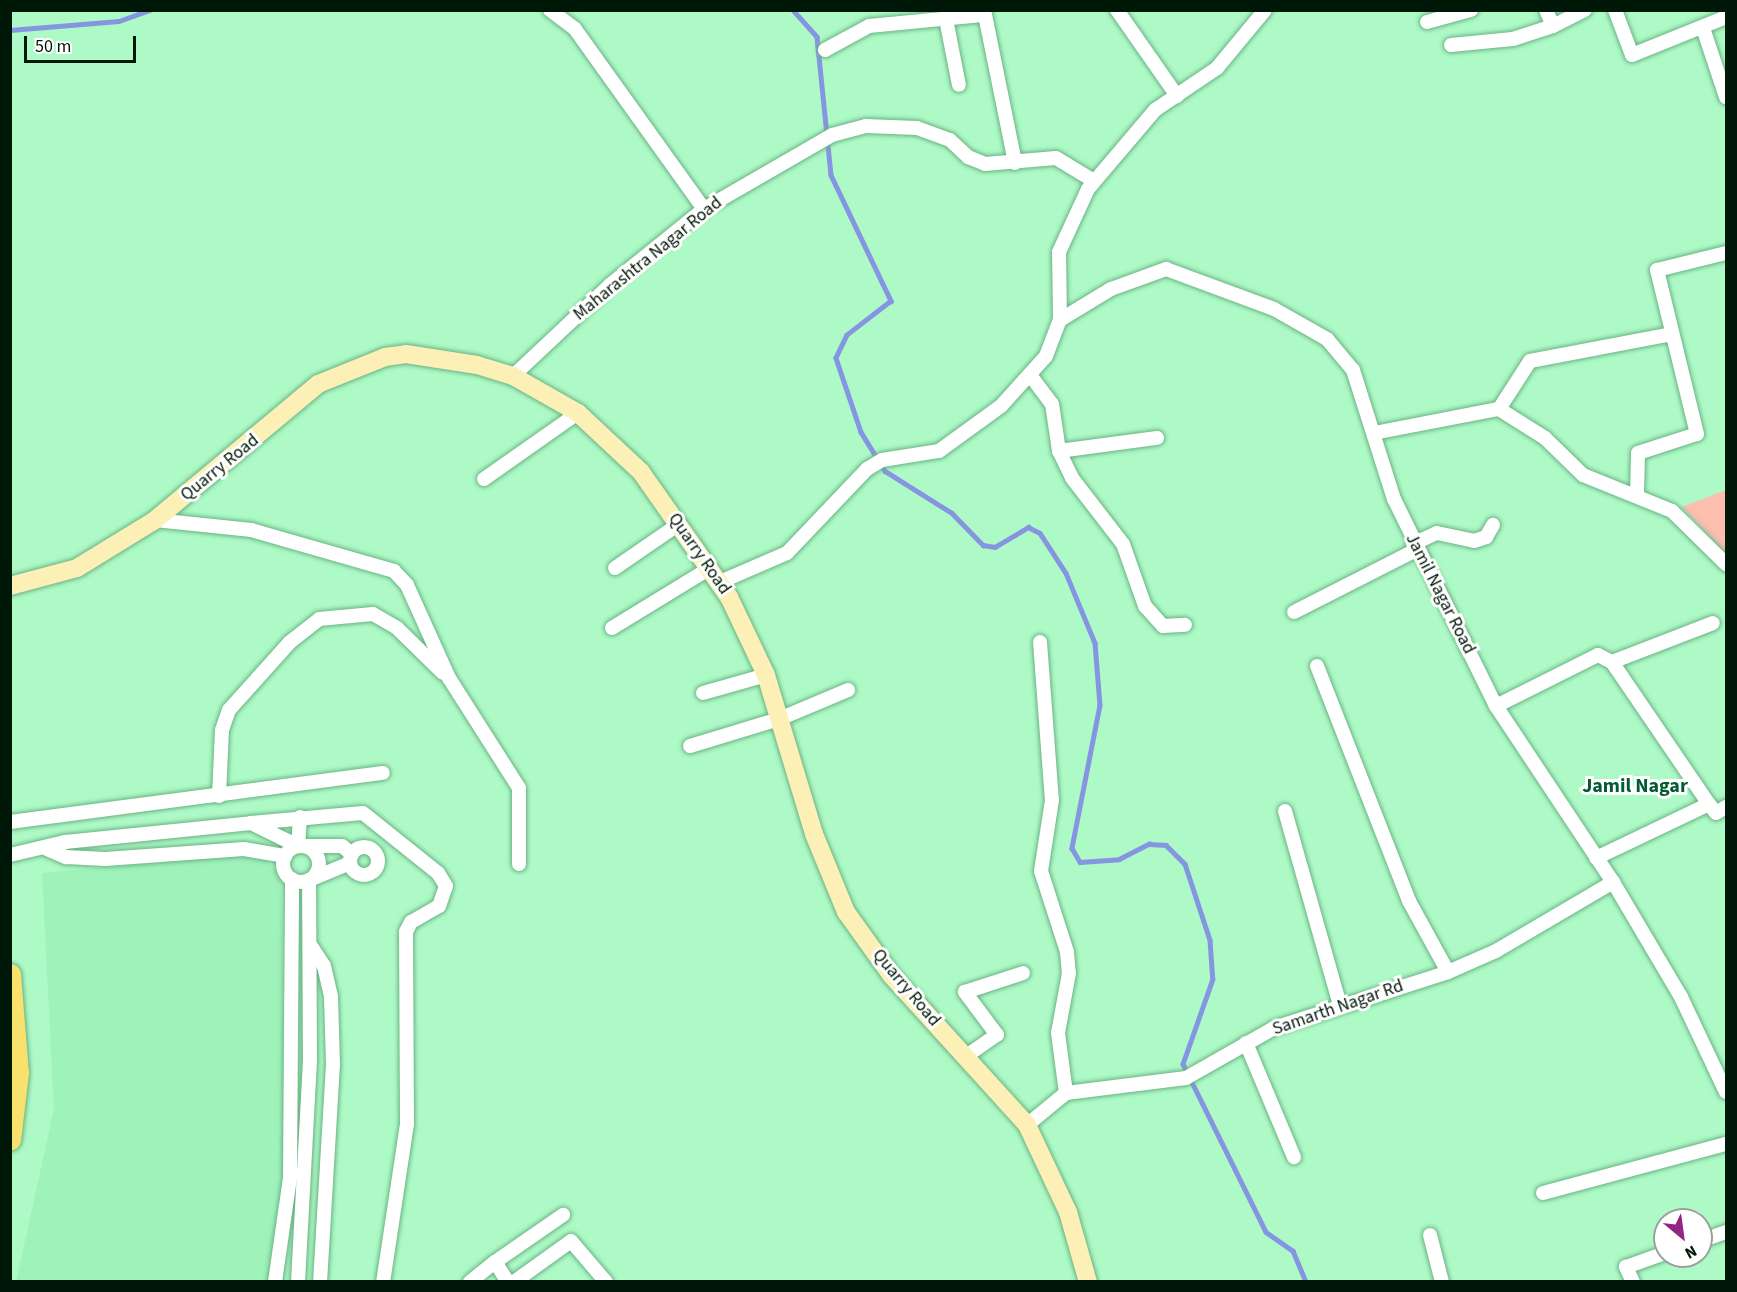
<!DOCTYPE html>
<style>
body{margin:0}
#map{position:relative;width:1737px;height:1292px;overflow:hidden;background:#aefac7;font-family:"Source Sans 3",sans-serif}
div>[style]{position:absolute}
.built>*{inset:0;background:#9ef2ba}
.green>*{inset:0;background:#fbbeaf}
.stream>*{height:4.5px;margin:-2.25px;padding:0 2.25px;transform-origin:2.25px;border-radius:2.25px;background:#8695e1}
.roads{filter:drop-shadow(0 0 2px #69b383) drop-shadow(0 0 2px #69b383)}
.minor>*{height:14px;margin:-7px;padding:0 7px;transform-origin:7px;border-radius:7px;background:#fff}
.minor>.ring{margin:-7px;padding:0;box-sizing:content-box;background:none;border:14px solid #fff;border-radius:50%}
.secondary>*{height:18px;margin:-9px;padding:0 9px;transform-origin:9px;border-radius:9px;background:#fcf0b7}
.primary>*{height:21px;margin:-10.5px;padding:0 10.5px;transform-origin:10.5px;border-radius:10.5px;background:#f9e16e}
span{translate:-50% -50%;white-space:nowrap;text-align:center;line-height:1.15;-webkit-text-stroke:6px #fff;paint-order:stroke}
.street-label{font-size:18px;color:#001807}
.neighbourhood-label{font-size:20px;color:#035c31;font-weight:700}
.frame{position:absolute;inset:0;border:12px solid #001807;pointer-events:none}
.north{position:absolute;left:1653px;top:1208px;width:60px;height:60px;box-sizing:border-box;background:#fff;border:2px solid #99a39c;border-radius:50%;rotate:151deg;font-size:16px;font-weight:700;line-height:24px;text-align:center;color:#001807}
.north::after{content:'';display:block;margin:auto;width:21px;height:27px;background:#952585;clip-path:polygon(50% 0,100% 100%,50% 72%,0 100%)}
.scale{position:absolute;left:24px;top:36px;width:112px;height:27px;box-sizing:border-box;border:3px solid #001807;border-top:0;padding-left:8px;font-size:18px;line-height:21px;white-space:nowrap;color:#001807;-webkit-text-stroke:4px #fff;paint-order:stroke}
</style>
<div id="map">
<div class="built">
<div style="clip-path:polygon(260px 854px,281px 876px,285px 1208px,270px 1281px,16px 1282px,54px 1109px,42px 873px)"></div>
</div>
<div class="green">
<div style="clip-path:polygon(1726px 490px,1726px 553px,1682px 507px)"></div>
</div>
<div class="stream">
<div style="left:793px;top:10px;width:36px;rotate:48deg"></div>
<div style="left:817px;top:37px;width:139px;rotate:84.2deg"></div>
<div style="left:831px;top:175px;width:140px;rotate:64.5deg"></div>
<div style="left:891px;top:301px;width:56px;rotate:142.3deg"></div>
<div style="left:847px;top:335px;width:25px;rotate:116deg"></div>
<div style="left:836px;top:358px;width:78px;rotate:71.3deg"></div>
<div style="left:861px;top:432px;width:46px;rotate:58.4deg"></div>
<div style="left:885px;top:471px;width:79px;rotate:32.1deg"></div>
<div style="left:952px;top:513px;width:45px;rotate:45.9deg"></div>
<div style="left:983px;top:545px;width:12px;rotate:9deg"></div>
<div style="left:995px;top:547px;width:39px;rotate:-31deg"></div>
<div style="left:1028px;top:527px;width:13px;rotate:27deg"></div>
<div style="left:1040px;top:533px;width:48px;rotate:57deg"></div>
<div style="left:1066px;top:573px;width:76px;rotate:67.5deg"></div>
<div style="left:1095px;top:643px;width:62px;rotate:85.4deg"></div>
<div style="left:1100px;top:705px;width:146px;rotate:101.1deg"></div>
<div style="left:1072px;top:848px;width:16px;rotate:60deg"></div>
<div style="left:1080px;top:862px;width:39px;rotate:-4deg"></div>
<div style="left:1119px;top:859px;width:34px;rotate:-27deg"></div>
<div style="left:1149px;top:844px;width:17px;rotate:3deg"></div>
<div style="left:1166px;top:845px;width:27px;rotate:45deg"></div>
<div style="left:1185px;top:864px;width:80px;rotate:71.8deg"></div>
<div style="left:1210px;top:940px;width:39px;rotate:86deg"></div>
<div style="left:1213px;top:979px;width:90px;rotate:109.4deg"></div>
<div style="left:1183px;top:1064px;width:187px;rotate:63.7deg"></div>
<div style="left:1266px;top:1232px;width:33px;rotate:35deg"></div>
<div style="left:1293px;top:1251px;width:34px;rotate:67deg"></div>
<div style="left:10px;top:30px;width:109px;rotate:-4.7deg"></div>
<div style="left:119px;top:21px;width:33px;rotate:-20deg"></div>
</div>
<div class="roads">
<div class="minor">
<div style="left:550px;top:10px;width:31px;rotate:37deg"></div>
<div style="left:575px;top:29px;width:221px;rotate:54.4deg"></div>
<div style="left:984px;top:10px;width:156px;rotate:78.5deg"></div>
<div style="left:1117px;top:10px;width:105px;rotate:55.1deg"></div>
<div style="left:1546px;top:10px;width:17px;rotate:66deg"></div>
<div style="left:1553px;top:26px;width:36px;rotate:-27deg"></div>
<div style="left:1615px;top:10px;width:48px;rotate:69.3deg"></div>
<div style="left:1632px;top:55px;width:101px;rotate:-22deg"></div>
<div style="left:946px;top:19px;width:67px;rotate:78.9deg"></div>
<div style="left:1427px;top:22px;width:46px;rotate:-15.3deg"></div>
<div style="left:1703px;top:28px;width:73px;rotate:71.6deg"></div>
<div style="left:1451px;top:45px;width:62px;rotate:-5.5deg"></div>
<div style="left:1513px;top:39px;width:42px;rotate:-18deg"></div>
<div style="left:825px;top:50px;width:50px;rotate:-28.6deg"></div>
<div style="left:869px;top:26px;width:116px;rotate:-5.5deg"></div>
<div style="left:1060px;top:320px;width:60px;rotate:-31.3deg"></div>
<div style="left:1111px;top:289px;width:59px;rotate:-20deg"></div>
<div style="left:1166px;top:269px;width:115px;rotate:20.3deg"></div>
<div style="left:1274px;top:309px;width:61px;rotate:29.5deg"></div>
<div style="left:1327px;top:339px;width:40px;rotate:50deg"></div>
<div style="left:1353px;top:370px;width:135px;rotate:72.4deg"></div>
<div style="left:1394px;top:499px;width:231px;rotate:63.8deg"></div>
<div style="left:1496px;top:706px;width:211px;rotate:56.4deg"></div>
<div style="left:1613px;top:882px;width:134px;rotate:59.4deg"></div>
<div style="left:1681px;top:997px;width:105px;rotate:64.7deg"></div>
<div style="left:1030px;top:375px;width:36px;rotate:53deg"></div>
<div style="left:1052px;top:404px;width:48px;rotate:81.5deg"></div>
<div style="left:1059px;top:451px;width:30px;rotate:64deg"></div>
<div style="left:1072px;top:478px;width:83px;rotate:52.3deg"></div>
<div style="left:1123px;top:544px;width:66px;rotate:70.5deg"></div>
<div style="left:1145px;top:606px;width:27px;rotate:48deg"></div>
<div style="left:1163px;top:626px;width:22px;rotate:-3deg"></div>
<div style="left:513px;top:376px;width:134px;rotate:-43.2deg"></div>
<div style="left:611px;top:284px;width:119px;rotate:-38.9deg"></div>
<div style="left:704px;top:209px;width:148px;rotate:-30deg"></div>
<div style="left:832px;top:135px;width:35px;rotate:-15deg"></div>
<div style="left:866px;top:126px;width:51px;rotate:2.2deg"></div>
<div style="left:917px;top:128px;width:35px;rotate:20deg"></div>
<div style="left:950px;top:140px;width:25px;rotate:43deg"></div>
<div style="left:968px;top:157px;width:18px;rotate:22deg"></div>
<div style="left:985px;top:164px;width:71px;rotate:-4.8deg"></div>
<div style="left:1056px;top:158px;width:44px;rotate:31.2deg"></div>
<div style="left:1499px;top:409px;width:57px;rotate:-57.1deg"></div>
<div style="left:1530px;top:361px;width:144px;rotate:-10.8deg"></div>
<div style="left:1374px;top:433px;width:127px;rotate:-10.9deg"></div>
<div style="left:1499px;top:409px;width:54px;rotate:32.2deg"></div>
<div style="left:1545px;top:438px;width:53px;rotate:44.2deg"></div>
<div style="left:1583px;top:475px;width:96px;rotate:22deg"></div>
<div style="left:1672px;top:511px;width:76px;rotate:44.5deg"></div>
<div style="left:1059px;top:451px;width:99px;rotate:-7.6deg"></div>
<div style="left:484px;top:479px;width:115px;rotate:-35.1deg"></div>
<div style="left:1637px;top:495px;width:42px;rotate:-88.6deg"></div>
<div style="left:1638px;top:453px;width:62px;rotate:-17.9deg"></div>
<div style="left:1697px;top:434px;width:169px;rotate:-103.7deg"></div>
<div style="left:1657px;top:270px;width:71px;rotate:-13.8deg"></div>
<div style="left:155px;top:520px;width:97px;rotate:5.9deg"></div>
<div style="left:251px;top:530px;width:149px;rotate:16deg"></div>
<div style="left:394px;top:571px;width:19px;rotate:47deg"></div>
<div style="left:407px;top:585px;width:102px;rotate:65.7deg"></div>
<div style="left:449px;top:678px;width:130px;rotate:57.5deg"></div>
<div style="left:519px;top:788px;width:76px;rotate:90deg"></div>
<div style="left:1413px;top:544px;width:26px;rotate:-25deg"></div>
<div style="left:1437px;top:533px;width:38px;rotate:12deg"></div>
<div style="left:1474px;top:541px;width:13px;rotate:-18deg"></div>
<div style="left:1486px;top:537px;width:14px;rotate:-60deg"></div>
<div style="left:615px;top:568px;width:78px;rotate:-34.5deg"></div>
<div style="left:720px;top:582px;width:73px;rotate:-23.4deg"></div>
<div style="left:787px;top:553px;width:116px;rotate:-46.4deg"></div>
<div style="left:867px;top:469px;width:17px;rotate:-31deg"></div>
<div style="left:882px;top:460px;width:58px;rotate:-9deg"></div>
<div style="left:939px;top:451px;width:77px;rotate:-36deg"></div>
<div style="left:1001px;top:406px;width:67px;rotate:-48deg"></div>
<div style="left:1046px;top:356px;width:39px;rotate:-69deg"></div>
<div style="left:1060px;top:320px;width:68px;rotate:-90.8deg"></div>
<div style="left:1059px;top:252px;width:69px;rotate:-65.3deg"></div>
<div style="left:1088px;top:189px;width:104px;rotate:-49.7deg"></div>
<div style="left:1155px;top:110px;width:75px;rotate:-34.1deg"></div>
<div style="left:1217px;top:68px;width:75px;rotate:-50.4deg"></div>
<div style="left:1294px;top:612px;width:137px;rotate:-26.9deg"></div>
<div style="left:612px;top:628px;width:115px;rotate:-31.5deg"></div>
<div style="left:1040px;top:642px;width:158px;rotate:85.7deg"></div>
<div style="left:1052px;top:800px;width:72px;rotate:98.8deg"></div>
<div style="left:1041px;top:871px;width:85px;rotate:72.2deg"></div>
<div style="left:1067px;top:952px;width:21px;rotate:85deg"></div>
<div style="left:1069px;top:973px;width:61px;rotate:100.4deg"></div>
<div style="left:1058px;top:1033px;width:61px;rotate:82.4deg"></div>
<div style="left:1612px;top:662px;width:108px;rotate:-21.1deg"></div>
<div style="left:1317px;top:666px;width:252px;rotate:68.6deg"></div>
<div style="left:1409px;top:901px;width:81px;rotate:61.2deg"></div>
<div style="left:703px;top:693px;width:66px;rotate:-15.9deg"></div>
<div style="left:1496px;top:706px;width:114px;rotate:-26.6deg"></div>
<div style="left:1598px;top:655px;width:16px;rotate:27deg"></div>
<div style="left:1612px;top:662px;width:172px;rotate:55.7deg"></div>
<div style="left:690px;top:746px;width:93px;rotate:-16.9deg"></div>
<div style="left:779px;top:719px;width:75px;rotate:-22.8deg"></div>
<div style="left:219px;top:796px;width:66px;rotate:-87.4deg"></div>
<div style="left:222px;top:730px;width:21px;rotate:-71deg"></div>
<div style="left:229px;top:710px;width:91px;rotate:-48.1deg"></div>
<div style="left:290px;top:642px;width:37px;rotate:-38deg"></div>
<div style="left:319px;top:619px;width:54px;rotate:-5.3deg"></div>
<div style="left:373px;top:614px;width:28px;rotate:30deg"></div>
<div style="left:397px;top:628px;width:64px;rotate:44.4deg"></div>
<div style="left:1285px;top:811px;width:202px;rotate:74.2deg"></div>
<div style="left:10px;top:822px;width:376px;rotate:-7.5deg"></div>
<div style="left:251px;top:823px;width:112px;rotate:-5.1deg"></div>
<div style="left:363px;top:813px;width:96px;rotate:38.7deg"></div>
<div style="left:438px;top:873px;width:15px;rotate:58deg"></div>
<div style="left:446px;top:886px;width:21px;rotate:109deg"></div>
<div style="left:439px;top:906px;width:32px;rotate:150deg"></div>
<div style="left:411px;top:922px;width:11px;rotate:117deg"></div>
<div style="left:406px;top:932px;width:192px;rotate:89.7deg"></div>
<div style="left:407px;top:1124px;width:160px;rotate:98.6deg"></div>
<div style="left:307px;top:846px;width:35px"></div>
<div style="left:342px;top:846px;width:13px;rotate:39deg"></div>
<div class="ring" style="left:283px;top:846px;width:22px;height:22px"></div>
<div class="ring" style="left:350px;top:847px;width:14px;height:14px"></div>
<div style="left:47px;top:849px;width:21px;rotate:23deg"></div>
<div style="left:66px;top:857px;width:39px;rotate:3deg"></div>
<div style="left:105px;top:859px;width:139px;rotate:-4.1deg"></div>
<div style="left:244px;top:849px;width:42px;rotate:9.7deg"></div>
<div style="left:10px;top:855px;width:57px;rotate:-13.3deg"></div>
<div style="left:65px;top:842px;width:187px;rotate:-5.8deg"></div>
<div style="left:251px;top:823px;width:52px;rotate:26.1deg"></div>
<div style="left:298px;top:846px;width:29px;rotate:-86deg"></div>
<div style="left:1596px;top:858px;width:125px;rotate:-25.5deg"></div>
<div style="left:1709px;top:804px;width:11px;rotate:52deg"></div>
<div style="left:1716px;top:813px;width:12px;rotate:-31deg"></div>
<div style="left:311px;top:946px;width:24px;rotate:57deg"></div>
<div style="left:324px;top:966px;width:32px;rotate:77deg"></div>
<div style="left:331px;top:997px;width:67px;rotate:88.3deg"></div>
<div style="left:333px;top:1064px;width:218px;rotate:93.4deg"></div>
<div style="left:1246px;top:1043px;width:124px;rotate:67.2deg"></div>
<div style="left:965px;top:1057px;width:39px;rotate:-35deg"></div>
<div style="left:997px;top:1035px;width:54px;rotate:-126.7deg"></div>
<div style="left:965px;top:992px;width:61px;rotate:-18.1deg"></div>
<div style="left:1027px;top:1125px;width:50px;rotate:-39.4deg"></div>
<div style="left:1066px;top:1093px;width:121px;rotate:-7.1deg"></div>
<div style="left:1186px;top:1078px;width:101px;rotate:-29.6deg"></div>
<div style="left:1274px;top:1028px;width:183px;rotate:-17.8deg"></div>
<div style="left:1448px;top:972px;width:52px;rotate:-23.6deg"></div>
<div style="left:1496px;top:951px;width:136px;rotate:-30.5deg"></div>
<div style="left:1543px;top:1193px;width:189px;rotate:-15deg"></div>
<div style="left:1430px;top:1235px;width:49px;rotate:75.7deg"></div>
<div style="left:1701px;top:1241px;width:27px;rotate:-20deg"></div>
<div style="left:495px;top:1262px;width:83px;rotate:-34.7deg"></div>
<div style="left:275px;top:1282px;width:105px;rotate:-81.8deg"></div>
<div style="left:290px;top:1178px;width:299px;rotate:-89.6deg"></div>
<div style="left:298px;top:1282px;width:222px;rotate:-86.9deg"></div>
<div style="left:310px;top:1060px;width:180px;rotate:-90.3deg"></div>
<div style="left:309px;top:880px;width:44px;rotate:-22.5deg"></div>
<div style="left:470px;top:1282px;width:32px;rotate:-39deg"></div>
<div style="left:495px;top:1262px;width:24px;rotate:57deg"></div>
<div style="left:514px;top:1282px;width:70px;rotate:-35.7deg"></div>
<div style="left:571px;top:1241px;width:54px;rotate:49.5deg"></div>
<div style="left:1633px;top:1282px;width:17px;rotate:-115deg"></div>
<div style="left:1626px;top:1267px;width:41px;rotate:-19.7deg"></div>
</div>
<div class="secondary">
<div style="left:10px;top:586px;width:69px;rotate:-15deg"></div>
<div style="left:77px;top:568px;width:92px;rotate:-31.6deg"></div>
<div style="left:155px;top:520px;width:212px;rotate:-39.8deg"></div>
<div style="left:318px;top:384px;width:72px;rotate:-21.9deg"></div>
<div style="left:385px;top:357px;width:21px;rotate:-8deg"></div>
<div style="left:406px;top:354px;width:72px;rotate:8.8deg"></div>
<div style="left:477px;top:365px;width:38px;rotate:17deg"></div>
<div style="left:513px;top:376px;width:75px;rotate:29.6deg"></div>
<div style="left:578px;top:413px;width:86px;rotate:43.1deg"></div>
<div style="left:641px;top:472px;width:153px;rotate:54.9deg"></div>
<div style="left:729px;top:597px;width:86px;rotate:64.6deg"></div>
<div style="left:766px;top:675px;width:166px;rotate:73.2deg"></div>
<div style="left:814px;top:834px;width:84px;rotate:67.7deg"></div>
<div style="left:846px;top:912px;width:79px;rotate:54.3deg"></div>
<div style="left:892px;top:976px;width:201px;rotate:47.8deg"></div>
<div style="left:1027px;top:1125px;width:96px;rotate:64.8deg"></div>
<div style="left:1068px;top:1212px;width:73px;rotate:74.1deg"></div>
</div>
<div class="primary">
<div style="left:10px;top:974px;width:99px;rotate:85.4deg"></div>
<div style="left:18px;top:1073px;width:67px;rotate:96.8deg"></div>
</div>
</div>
<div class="street-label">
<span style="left:648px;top:259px;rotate:-39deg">Maharashtra Nagar Road</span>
<span style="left:220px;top:468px;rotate:-39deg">Quarry Road</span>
<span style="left:699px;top:554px;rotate:55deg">Quarry Road</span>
<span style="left:1440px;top:594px;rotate:63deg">Jamil Nagar Road</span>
<span style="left:906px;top:988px;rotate:50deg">Quarry Road</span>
<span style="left:1338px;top:1008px;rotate:-19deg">Samarth Nagar Rd</span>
</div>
<div class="neighbourhood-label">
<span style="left:1635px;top:786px">Jamil Nagar</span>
</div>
<div class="frame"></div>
<div class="north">N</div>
<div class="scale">50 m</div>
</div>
